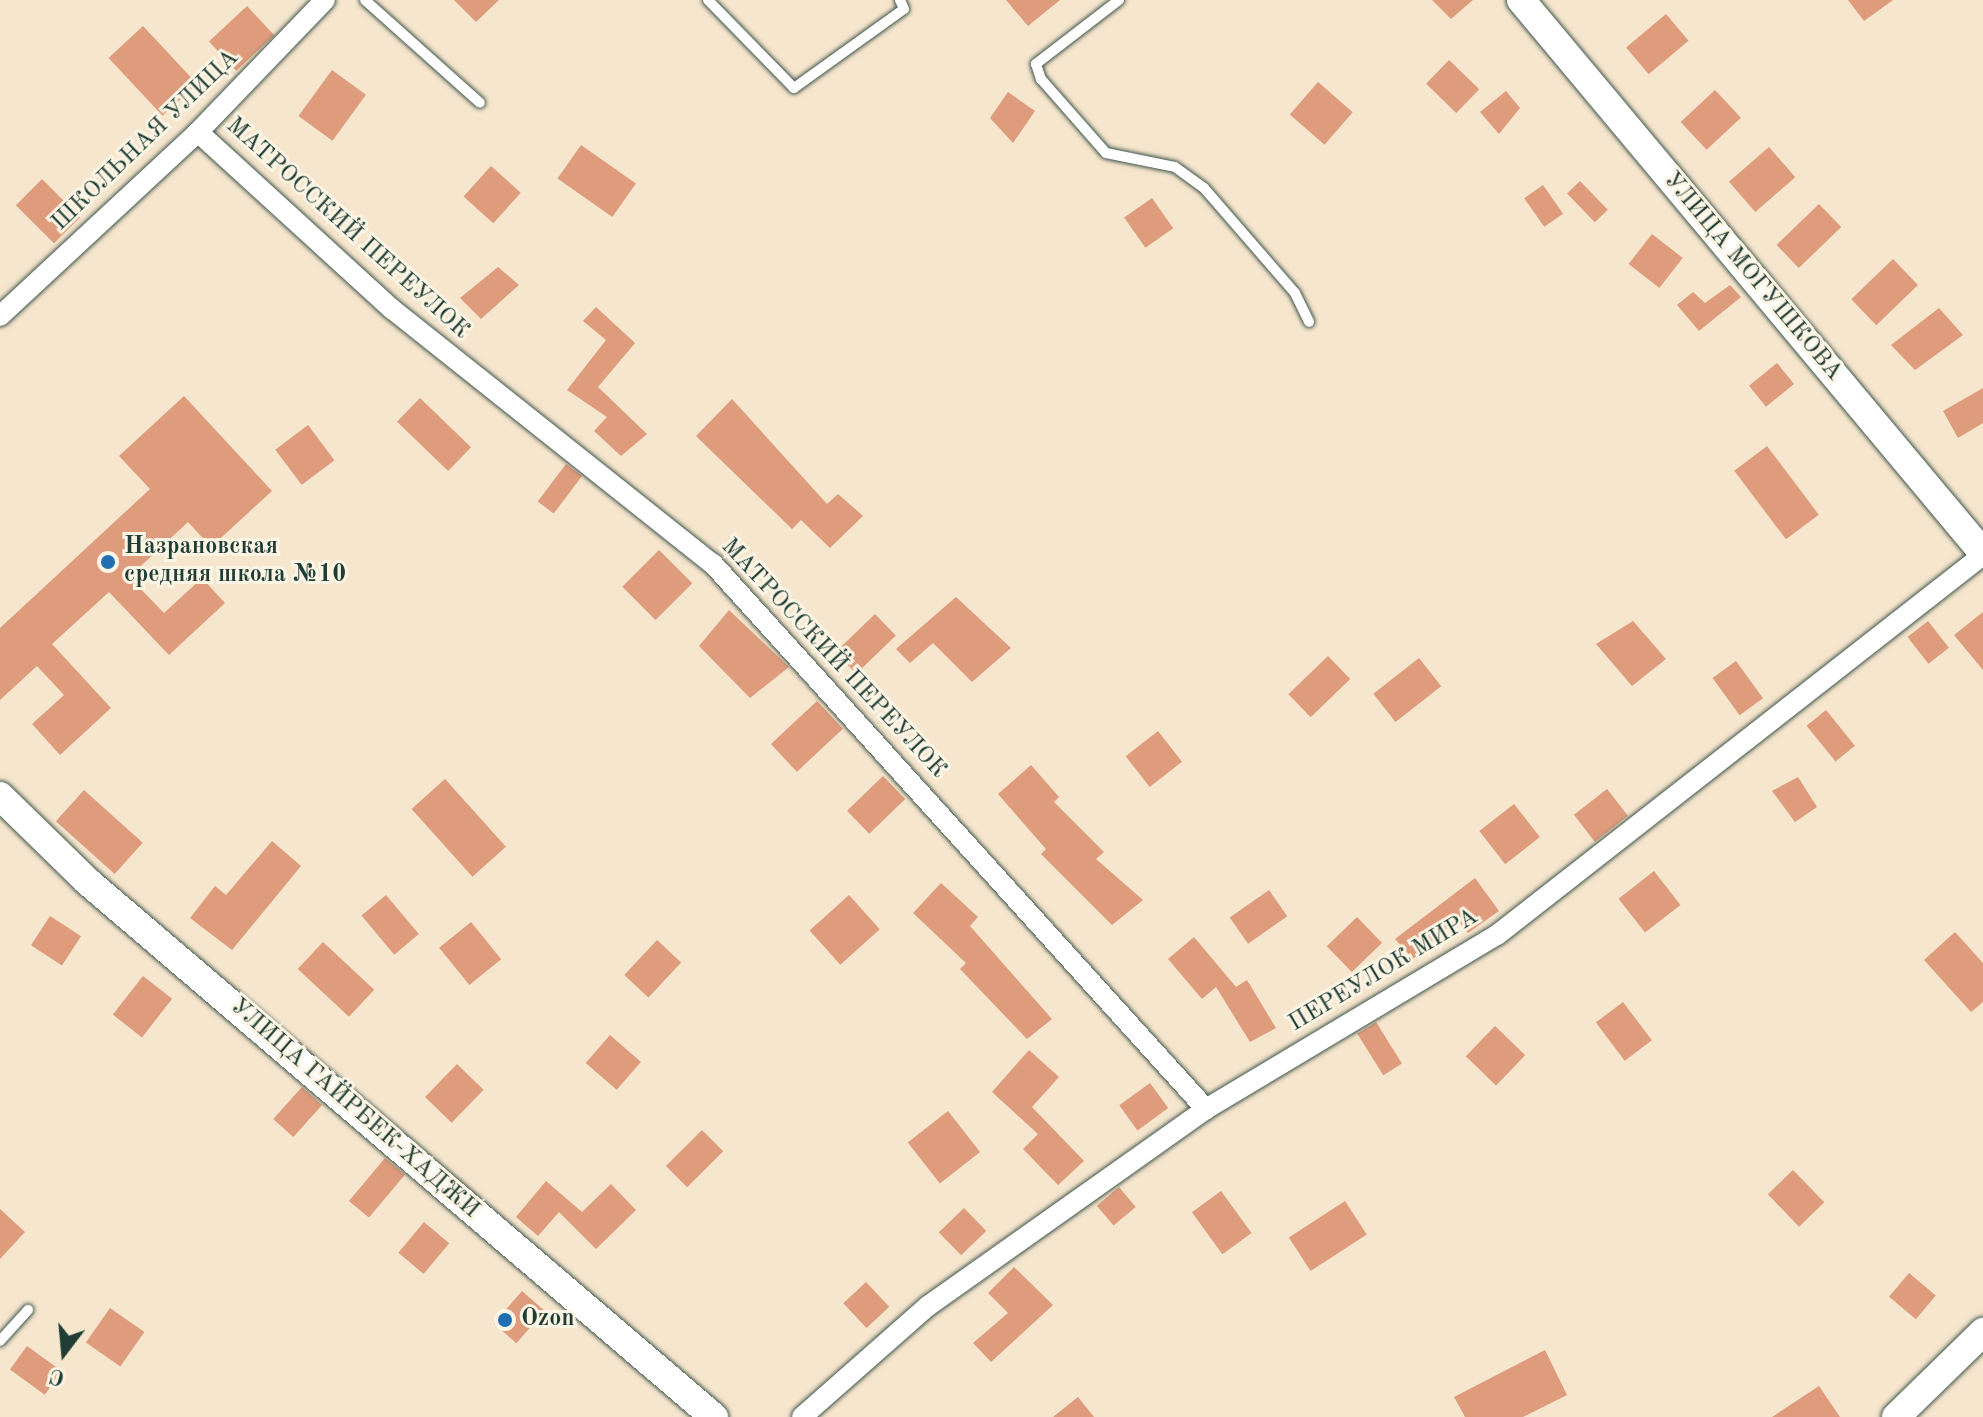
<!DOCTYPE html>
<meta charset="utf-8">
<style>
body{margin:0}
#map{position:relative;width:1983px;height:1417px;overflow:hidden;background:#f7e6ce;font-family:"Old Standard TT",serif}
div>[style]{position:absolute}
.building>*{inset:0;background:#de9c7c;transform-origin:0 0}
.roads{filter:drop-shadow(0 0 2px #3f564b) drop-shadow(0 0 2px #3f564b)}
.lane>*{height:10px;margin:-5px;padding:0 5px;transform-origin:5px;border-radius:5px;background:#fff}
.street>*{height:20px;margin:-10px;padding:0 10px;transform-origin:10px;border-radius:10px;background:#fff}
.secondary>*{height:28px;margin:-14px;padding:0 14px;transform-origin:14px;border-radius:14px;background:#fff}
.dots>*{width:22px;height:22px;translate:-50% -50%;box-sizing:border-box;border:4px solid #fcf5e5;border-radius:50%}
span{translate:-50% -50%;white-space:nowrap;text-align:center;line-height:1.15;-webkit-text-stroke:6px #fcf5e5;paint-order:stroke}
.street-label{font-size:24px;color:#1f3d34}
.poi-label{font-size:24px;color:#1f3d34;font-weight:700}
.left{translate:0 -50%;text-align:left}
.north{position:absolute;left:24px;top:1313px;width:80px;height:80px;-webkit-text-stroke:6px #fcf5e5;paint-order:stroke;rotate:196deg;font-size:22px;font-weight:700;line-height:32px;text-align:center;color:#1f3d34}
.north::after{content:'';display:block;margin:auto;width:28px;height:36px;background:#1f3d34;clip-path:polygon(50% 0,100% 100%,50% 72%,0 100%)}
</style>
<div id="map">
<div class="building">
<div style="clip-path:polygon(454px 0,499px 0,476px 22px)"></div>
<div style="clip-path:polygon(1006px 0,1060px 0,1028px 26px)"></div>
<div style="clip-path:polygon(1432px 0,1473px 0,1451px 19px)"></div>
<div style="clip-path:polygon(1848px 0,1893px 0,1864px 21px)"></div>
<div style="left:247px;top:6px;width:40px;height:52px;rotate:47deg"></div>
<div style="left:1666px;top:14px;width:35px;height:52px;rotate:50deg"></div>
<div style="left:143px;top:26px;width:79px;height:47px;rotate:47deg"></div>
<div style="left:1449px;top:60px;width:42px;height:33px;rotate:44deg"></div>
<div style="left:332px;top:70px;width:42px;height:57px;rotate:36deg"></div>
<div style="left:1318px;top:82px;width:46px;height:43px;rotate:41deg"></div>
<div style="left:1715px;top:90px;width:38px;height:47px;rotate:47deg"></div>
<div style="clip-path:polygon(1506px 91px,1520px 108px,1499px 134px,1480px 112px)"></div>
<div style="clip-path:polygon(1008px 92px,1035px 111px,1013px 143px,990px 118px)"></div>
<div style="left:581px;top:145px;width:67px;height:41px;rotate:35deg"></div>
<div style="left:1769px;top:147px;width:40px;height:53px;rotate:49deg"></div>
<div style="left:491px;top:166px;width:40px;height:41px;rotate:42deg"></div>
<div style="left:42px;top:179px;width:54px;height:37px;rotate:45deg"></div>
<div style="left:1580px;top:181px;width:40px;height:18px;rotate:46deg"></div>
<div style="left:1543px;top:185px;width:35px;height:23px;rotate:55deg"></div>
<div style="left:1152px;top:198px;width:37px;height:34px;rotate:55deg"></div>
<div style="left:1819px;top:204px;width:32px;height:59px;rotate:46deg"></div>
<div style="left:1652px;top:234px;width:39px;height:38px;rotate:38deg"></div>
<div style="left:1893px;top:259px;width:36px;height:58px;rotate:46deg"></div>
<div style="clip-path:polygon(498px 267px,519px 285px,481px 319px,460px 298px)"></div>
<div style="clip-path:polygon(1730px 285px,1741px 297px,1699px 331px,1677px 305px,1693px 292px,1705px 303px)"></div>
<div style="clip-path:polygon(596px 307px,635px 343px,598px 387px,647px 434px,621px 456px,594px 431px,607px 417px,567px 390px,606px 340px,583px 321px)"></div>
<div style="clip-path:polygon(1939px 308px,1963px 335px,1915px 370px,1891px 345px)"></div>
<div style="left:1777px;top:363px;width:27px;height:36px;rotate:51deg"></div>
<div style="clip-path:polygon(1983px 388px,1983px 423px,1958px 438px,1943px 411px)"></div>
<div style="clip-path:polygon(184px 396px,272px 491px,211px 547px,188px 522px,129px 577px,164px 613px,202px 578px,225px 603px,169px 655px,109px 592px,52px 644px,111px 708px,60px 755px,32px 724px,64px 695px,37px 666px,0 700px,0 628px,150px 489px,119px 456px)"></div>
<div style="left:420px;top:398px;width:71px;height:33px;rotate:44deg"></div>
<div style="clip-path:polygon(732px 399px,827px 504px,838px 494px,863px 516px,830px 548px,801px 520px,792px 529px,696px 436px)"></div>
<div style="left:308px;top:425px;width:44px;height:41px;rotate:53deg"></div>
<div style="left:1767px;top:446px;width:86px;height:41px;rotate:53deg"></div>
<div style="left:566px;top:464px;width:20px;height:47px;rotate:37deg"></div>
<div style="left:659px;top:550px;width:47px;height:52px;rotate:45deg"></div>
<div style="clip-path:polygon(956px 597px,1011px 648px,972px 682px,933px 643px,910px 663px,896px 649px)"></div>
<div style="clip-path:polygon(729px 610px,789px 667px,750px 698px,699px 646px)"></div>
<div style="clip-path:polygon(1983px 612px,1983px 670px,1954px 635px)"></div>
<div style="left:875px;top:614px;width:30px;height:55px;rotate:46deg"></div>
<div style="clip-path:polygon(1633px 621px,1666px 659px,1632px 686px,1596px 644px)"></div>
<div style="left:1928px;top:621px;width:34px;height:26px;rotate:52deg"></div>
<div style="left:1328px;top:656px;width:32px;height:55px;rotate:46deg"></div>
<div style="left:1419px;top:658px;width:36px;height:58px;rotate:52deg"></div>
<div style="left:1736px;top:661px;width:46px;height:29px;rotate:54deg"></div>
<div style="left:817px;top:701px;width:38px;height:63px;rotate:47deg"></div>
<div style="left:1826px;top:710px;width:46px;height:25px;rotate:51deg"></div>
<div style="left:1158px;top:731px;width:39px;height:41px;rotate:52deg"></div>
<div style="clip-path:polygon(1031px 765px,1059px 797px,1054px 802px,1104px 852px,1096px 859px,1143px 900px,1112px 925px,1041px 854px,1046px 849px,998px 794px)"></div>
<div style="left:883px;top:776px;width:32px;height:50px;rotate:46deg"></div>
<div style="clip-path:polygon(1798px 777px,1817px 807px,1795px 822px,1772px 791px)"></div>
<div style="left:445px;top:779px;width:91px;height:45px;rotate:48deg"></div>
<div style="left:1607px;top:789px;width:34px;height:42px;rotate:52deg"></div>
<div style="left:84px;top:790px;width:79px;height:42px;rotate:42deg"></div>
<div style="left:1514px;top:804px;width:42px;height:44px;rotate:52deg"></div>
<div style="clip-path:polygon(272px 841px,301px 866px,232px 950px,190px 918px,215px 886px,226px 895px)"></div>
<div style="left:1654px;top:871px;width:43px;height:45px;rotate:52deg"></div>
<div style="clip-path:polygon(1475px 878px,1499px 911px,1468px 933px,1457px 919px,1413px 959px,1395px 939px)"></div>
<div style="clip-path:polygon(941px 883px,978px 917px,970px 926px,1052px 1019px,1027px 1039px,960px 969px,966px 963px,913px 913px)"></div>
<div style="left:1269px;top:890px;width:32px;height:48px;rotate:55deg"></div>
<div style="left:386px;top:895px;width:51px;height:32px;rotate:50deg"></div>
<div style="left:849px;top:895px;width:46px;height:53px;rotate:48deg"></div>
<div style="left:50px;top:916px;width:37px;height:35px;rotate:33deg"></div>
<div style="left:1357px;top:917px;width:36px;height:42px;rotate:46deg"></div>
<div style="left:471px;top:922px;width:48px;height:41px;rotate:51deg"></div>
<div style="clip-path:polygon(1955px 932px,1983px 963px,1983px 1002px,1971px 1012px,1924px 960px)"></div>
<div style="clip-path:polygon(1194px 937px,1236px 987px,1247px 980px,1276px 1028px,1250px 1042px,1216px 987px,1202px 999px,1168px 959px)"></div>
<div style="left:657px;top:940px;width:33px;height:48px;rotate:43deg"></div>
<div style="left:323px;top:942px;width:70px;height:37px;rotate:43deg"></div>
<div style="left:143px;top:976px;width:37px;height:49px;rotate:38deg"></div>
<div style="left:1623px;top:1002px;width:48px;height:34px;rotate:53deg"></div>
<div style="left:1376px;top:1022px;width:49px;height:22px;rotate:58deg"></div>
<div style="left:1495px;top:1026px;width:42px;height:42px;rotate:44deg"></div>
<div style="left:610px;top:1035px;width:41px;height:37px;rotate:41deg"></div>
<div style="clip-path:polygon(1029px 1050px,1059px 1077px,1032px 1107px,1084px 1161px,1058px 1185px,1023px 1149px,1038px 1134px,992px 1092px)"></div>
<div style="left:457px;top:1064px;width:37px;height:46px;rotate:44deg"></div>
<div style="left:1150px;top:1083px;width:31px;height:38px;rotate:54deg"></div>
<div style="left:302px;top:1087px;width:27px;height:43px;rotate:42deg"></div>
<div style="left:948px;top:1111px;width:52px;height:51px;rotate:52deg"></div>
<div style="left:702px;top:1130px;width:30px;height:51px;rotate:45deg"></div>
<div style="left:385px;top:1158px;width:26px;height:56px;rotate:40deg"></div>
<div style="left:1793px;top:1170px;width:45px;height:35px;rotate:46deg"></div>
<div style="clip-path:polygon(546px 1181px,582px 1212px,611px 1184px,636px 1210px,596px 1249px,559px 1212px,538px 1236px,516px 1217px)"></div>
<div style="left:1119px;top:1187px;width:26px;height:29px;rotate:50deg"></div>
<div style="left:1221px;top:1191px;width:52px;height:36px;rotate:54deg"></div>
<div style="left:1345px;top:1201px;width:40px;height:67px;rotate:57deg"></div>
<div style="left:964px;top:1208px;width:32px;height:35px;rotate:46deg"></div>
<div style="clip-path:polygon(0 1209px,25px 1232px,0 1259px)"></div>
<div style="left:424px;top:1222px;width:33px;height:40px;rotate:40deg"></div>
<div style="clip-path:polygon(1014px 1267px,1053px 1305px,991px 1362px,973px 1343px,1008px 1313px,988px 1293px)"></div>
<div style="left:1909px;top:1273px;width:35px;height:31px;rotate:40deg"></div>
<div style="left:866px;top:1282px;width:34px;height:31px;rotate:47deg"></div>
<div style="left:522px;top:1291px;width:30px;height:43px;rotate:41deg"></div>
<div style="left:110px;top:1308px;width:42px;height:42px;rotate:35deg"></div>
<div style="left:27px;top:1346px;width:43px;height:29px;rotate:36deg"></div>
<div style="clip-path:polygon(1545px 1350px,1567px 1395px,1523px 1417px,1465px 1417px,1454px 1397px)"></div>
<div style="clip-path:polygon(1819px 1386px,1840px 1417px,1772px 1417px)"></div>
<div style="clip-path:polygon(1078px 1397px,1094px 1417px,1053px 1417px)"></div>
</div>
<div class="roads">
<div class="lane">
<div style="left:365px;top:0;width:154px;rotate:41.8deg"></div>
<div style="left:708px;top:0;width:123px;rotate:45.7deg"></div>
<div style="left:794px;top:88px;width:135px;rotate:-35.7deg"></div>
<div style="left:904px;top:9px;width:10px;rotate:-114deg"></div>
<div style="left:1119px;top:0;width:105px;rotate:142.4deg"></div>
<div style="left:1036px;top:64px;width:16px;rotate:72deg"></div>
<div style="left:1041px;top:79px;width:98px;rotate:48.7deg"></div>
<div style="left:1106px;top:153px;width:70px;rotate:11.5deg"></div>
<div style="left:1175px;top:167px;width:36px;rotate:36deg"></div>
<div style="left:1204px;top:188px;width:139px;rotate:49.1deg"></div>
<div style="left:1295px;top:293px;width:32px;rotate:64deg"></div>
<div style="left:0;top:1341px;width:42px;rotate:-47.9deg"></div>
</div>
<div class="street">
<div style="left:198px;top:132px;width:263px;rotate:42.4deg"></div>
<div style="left:392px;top:309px;width:410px;rotate:38.5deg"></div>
<div style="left:713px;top:564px;width:735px;rotate:47.87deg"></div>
<div style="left:0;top:316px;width:270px;rotate:-42.9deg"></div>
<div style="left:198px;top:132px;width:183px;rotate:-46.1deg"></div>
<div style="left:802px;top:1417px;width:168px;rotate:-41.4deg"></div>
<div style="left:928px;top:1306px;width:341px;rotate:-35.3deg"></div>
<div style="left:1206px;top:1109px;width:339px;rotate:-30.9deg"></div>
<div style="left:1497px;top:935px;width:617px;rotate:-38.02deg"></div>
</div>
<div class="secondary">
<div style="left:1521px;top:0;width:721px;rotate:50.12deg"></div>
<div style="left:0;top:796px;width:122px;rotate:44.3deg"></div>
<div style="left:87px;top:881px;width:825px;rotate:40.53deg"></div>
<div style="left:1896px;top:1417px;width:122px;rotate:-44.3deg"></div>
</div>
</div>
<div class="dots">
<div style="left:108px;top:562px;background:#1f6fb2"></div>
<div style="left:505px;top:1320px;background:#1f6fb2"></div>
</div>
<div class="street-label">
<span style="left:146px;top:141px;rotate:-44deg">ШКОЛЬНАЯ УЛИЦА</span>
<span style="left:347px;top:229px;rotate:42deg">МАТРОССКИЙ ПЕРЕУЛОК</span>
<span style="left:1752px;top:277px;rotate:50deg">УЛИЦА МОГУШКОВА</span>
<span style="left:833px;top:659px;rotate:47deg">МАТРОССКИЙ ПЕРЕУЛОК</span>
<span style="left:1384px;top:971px;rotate:-31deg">ПЕРЕУЛОК МИРА</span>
<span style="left:354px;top:1109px;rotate:41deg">УЛИЦА ГАЙРБЕК-ХАДЖИ</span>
</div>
<div class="poi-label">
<span class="left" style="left:124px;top:562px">Назрановская<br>средняя школа №10</span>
<span class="left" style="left:521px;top:1320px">Ozon</span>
</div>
<div class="north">С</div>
</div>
